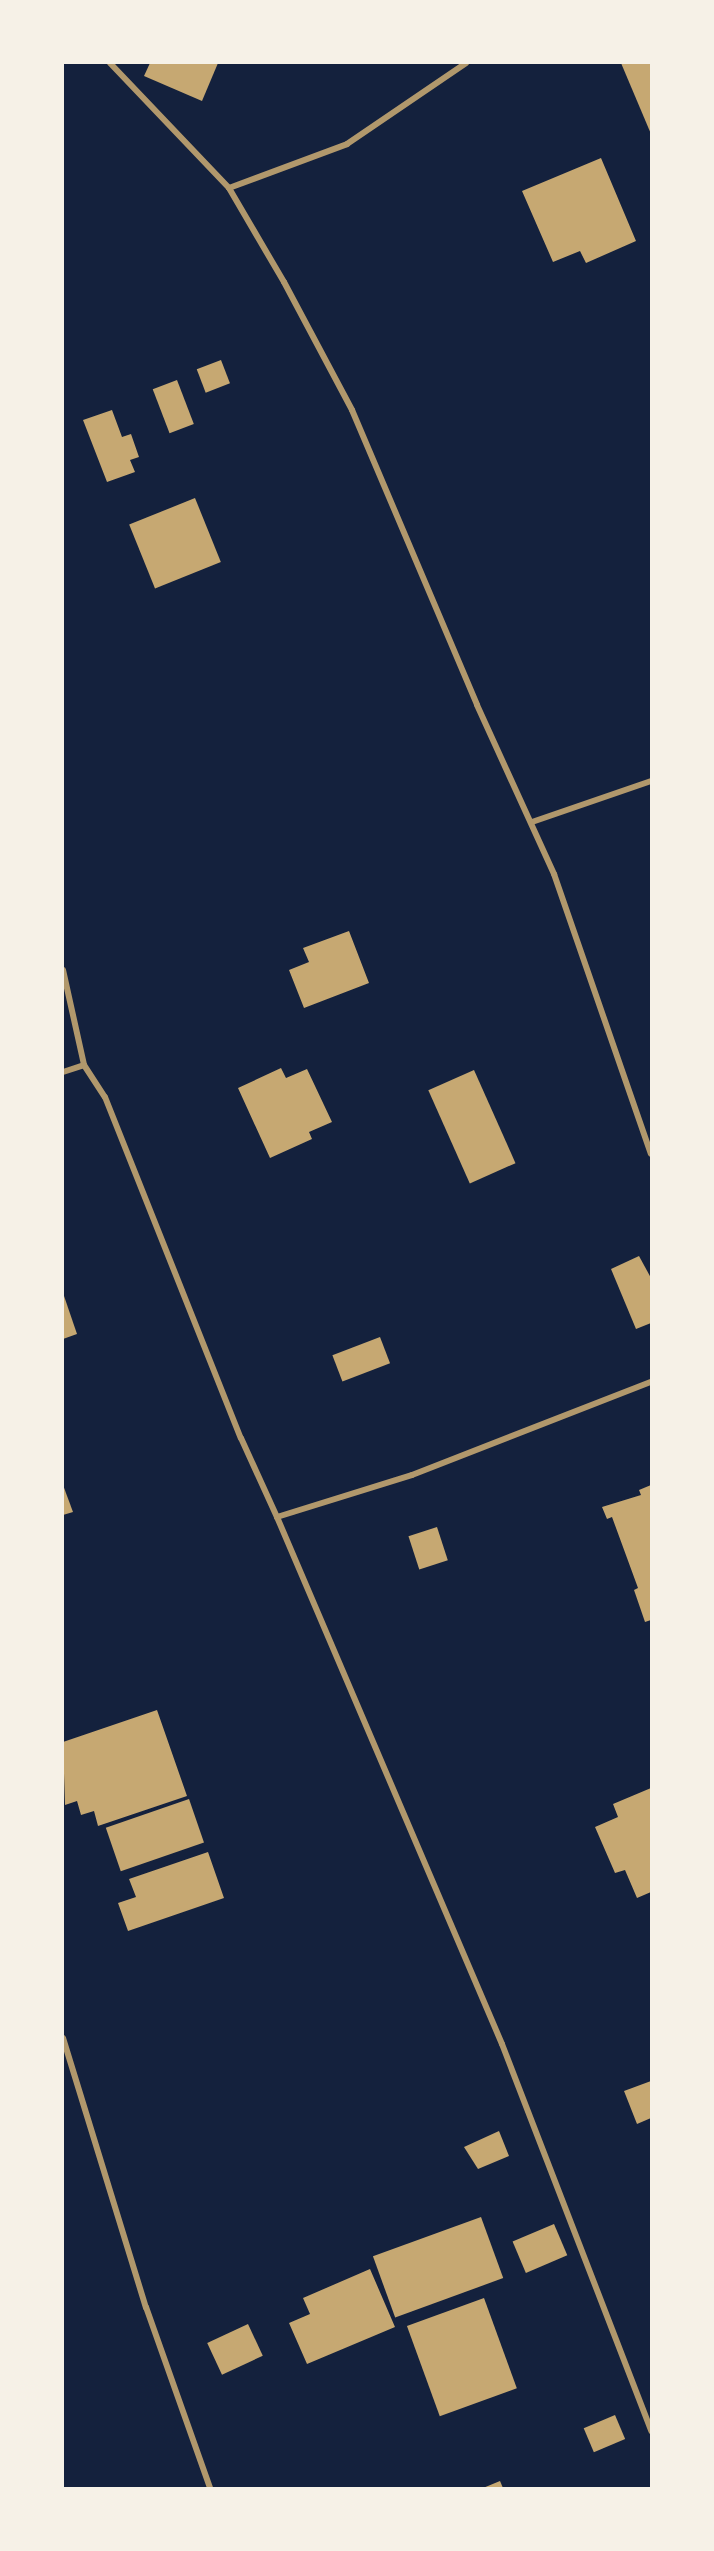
<!DOCTYPE html>
<style>
body{margin:0}
#map{position:relative;width:714px;height:2551px;overflow:hidden;background:#14213d;font-family:Georgia,serif}
div>[style]{position:absolute}
.building>*{inset:0;background:#c6a872;transform-origin:0 0}
.minor>*{height:6px;margin:-3px;padding:0 3px;transform-origin:3px;border-radius:3px;background:#b1986c}
span{translate:-50% -50%;white-space:nowrap;text-align:center;line-height:1.15;-webkit-text-stroke:6px #f6f1e7;paint-order:stroke}
.frame{position:absolute;inset:0;border:64px solid #f6f1e7;pointer-events:none}
</style>
<div id="map">
<div class="building">
<div style="clip-path:polygon(150px 63px,218px 63px,202px 101px,144px 76px)"></div>
<div style="clip-path:polygon(621px 63px,651px 63px,651px 134px)"></div>
<div style="clip-path:polygon(601px 158px,636px 241px,586px 263px,580px 251px,553px 262px,522px 191px)"></div>
<div style="left:221px;top:360px;width:25px;height:26px;rotate:69deg"></div>
<div style="left:177px;top:380px;width:47px;height:26px;rotate:69deg"></div>
<div style="clip-path:polygon(112px 410px,122px 437px,131px 434px,139px 457px,130px 460px,135px 472px,107px 482px,83px 420px)"></div>
<div style="left:195px;top:498px;width:69px;height:71px;rotate:68deg"></div>
<div style="clip-path:polygon(349px 931px,369px 983px,304px 1008px,289px 970px,309px 962px,303px 948px)"></div>
<div style="clip-path:polygon(281px 1068px,286px 1078px,307px 1069px,332px 1122px,309px 1132px,312px 1139px,270px 1158px,238px 1088px)"></div>
<div style="left:474px;top:1070px;width:102px;height:50px;rotate:66deg"></div>
<div style="clip-path:polygon(639px 1256px,651px 1278px,651px 1323px,636px 1329px,611px 1269px)"></div>
<div style="clip-path:polygon(63px 1293px,77px 1334px,63px 1339px)"></div>
<div style="left:380px;top:1337px;width:28px;height:51px;rotate:69deg"></div>
<div style="clip-path:polygon(63px 1485px,73px 1512px,63px 1515px)"></div>
<div style="clip-path:polygon(651px 1485px,651px 1620px,645px 1622px,634px 1590px,638px 1588px,612px 1517px,607px 1519px,602px 1507px,641px 1495px,639px 1490px)"></div>
<div style="left:437px;top:1527px;width:35px;height:30px;rotate:72deg"></div>
<div style="clip-path:polygon(157px 1710px,187px 1796px,98px 1826px,94px 1811px,81px 1815px,77px 1801px,65px 1805px,63px 1742px)"></div>
<div style="clip-path:polygon(651px 1788px,651px 1892px,637px 1898px,625px 1870px,615px 1873px,595px 1827px,618px 1817px,613px 1804px)"></div>
<div style="left:189px;top:1799px;width:46px;height:88px;rotate:71deg"></div>
<div style="clip-path:polygon(208px 1852px,224px 1898px,128px 1931px,118px 1903px,136px 1897px,129px 1879px)"></div>
<div style="clip-path:polygon(651px 2081px,651px 2118px,637px 2124px,624px 2091px)"></div>
<div style="clip-path:polygon(499px 2131px,509px 2156px,478px 2169px,464px 2147px)"></div>
<div style="left:481px;top:2217px;width:65px;height:115px;rotate:70deg"></div>
<div style="left:554px;top:2224px;width:34px;height:45px;rotate:67deg"></div>
<div style="clip-path:polygon(370px 2269px,395px 2327px,307px 2364px,289px 2323px,310px 2314px,303px 2298px)"></div>
<div style="left:484px;top:2298px;width:96px;height:82px;rotate:70deg"></div>
<div style="left:248px;top:2324px;width:35px;height:45px;rotate:65deg"></div>
<div style="left:615px;top:2415px;width:26px;height:34px;rotate:67deg"></div>
<div style="clip-path:polygon(500px 2481px,503px 2488px,483px 2488px)"></div>
</div>
<div class="minor">
<div style="left:110px;top:63px;width:173px;rotate:46.4deg"></div>
<div style="left:229px;top:188px;width:109px;rotate:59.7deg"></div>
<div style="left:284px;top:282px;width:145px;rotate:62deg"></div>
<div style="left:352px;top:410px;width:320px;rotate:67deg"></div>
<div style="left:477px;top:705px;width:186px;rotate:65.5deg"></div>
<div style="left:554px;top:874px;width:296px;rotate:70.9deg"></div>
<div style="left:229px;top:188px;width:126px;rotate:-20.4deg"></div>
<div style="left:347px;top:144px;width:144px;rotate:-34.2deg"></div>
<div style="left:532px;top:822px;width:126px;rotate:-19deg"></div>
<div style="left:63px;top:970px;width:97px;rotate:77.5deg"></div>
<div style="left:84px;top:1065px;width:38px;rotate:57deg"></div>
<div style="left:105px;top:1097px;width:367px;rotate:68.3deg"></div>
<div style="left:241px;top:1438px;width:87px;rotate:65.5deg"></div>
<div style="left:277px;top:1517px;width:141px;rotate:-17.3deg"></div>
<div style="left:412px;top:1475px;width:256px;rotate:-21.3deg"></div>
<div style="left:63px;top:1072px;width:22px;rotate:-18deg"></div>
<div style="left:277px;top:1517px;width:573px;rotate:66.88deg"></div>
<div style="left:502px;top:2044px;width:415px;rotate:68.9deg"></div>
<div style="left:63px;top:2038px;width:282px;rotate:72.9deg"></div>
<div style="left:146px;top:2307px;width:192px;rotate:70.5deg"></div>
</div>
<div class="frame"></div>
</div>
